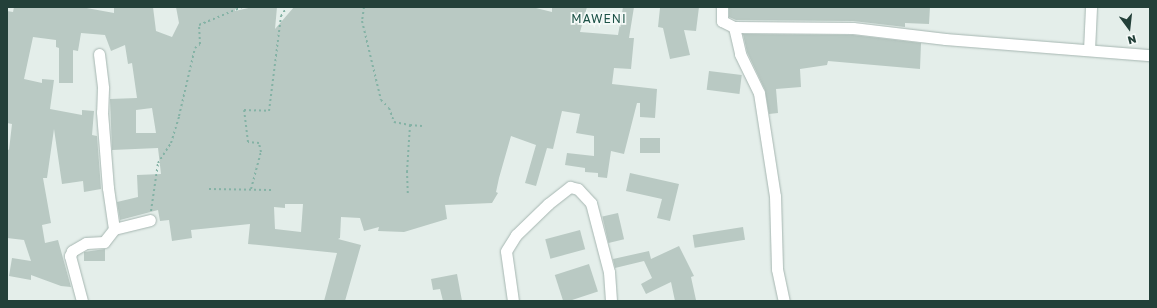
<!DOCTYPE html>
<style>
body{margin:0}
#map{position:relative;width:1157px;height:308px;overflow:hidden;background:#e4eeea;font-family:"Golos Text",sans-serif}
div>[style]{position:absolute}
.building>*{inset:0;background:#b9c9c3;transform-origin:0 0}
.path>*{height:2px;margin-top:-1px;transform-origin:0;background:repeating-linear-gradient(90deg,#84b2a5 0 2px,transparent 0 5px)}
.roads{filter:drop-shadow(0 0 1px #a6b6b1) drop-shadow(0 0 1px #a6b6b1)}
.minor>*{height:11px;margin:-5.5px;padding:0 5.5px;transform-origin:5.5px;border-radius:5.5px;background:#fff}
span{translate:-50% -50%;white-space:nowrap;text-align:center;line-height:1.15;-webkit-text-stroke:3.5px #f5faf8;paint-order:stroke}
.quarter-label{font-size:12px;color:#1e5348;letter-spacing:1px}
.frame{position:absolute;inset:0;border:8px solid #234039;pointer-events:none}
.north{position:absolute;left:1109px;top:8px;width:40px;height:40px;-webkit-text-stroke:3px #f5faf8;paint-order:stroke;rotate:165deg;font-size:11px;font-weight:700;line-height:16px;text-align:center;color:#234039}
.north::after{content:'';display:block;margin:auto;width:14px;height:18px;background:#234039;clip-path:polygon(50% 0,100% 100%,50% 72%,0 100%)}
</style>
<div id="map">
<div class="building">
<div style="clip-path:polygon(evenodd,14px 7px,81px 7px,114px 13px,114px 8px,153px 7px,156px 31px,172px 37px,179px 23px,176px 7px,236px 7px,235px 11px,253px 7px,277px 7px,275px 29px,294px 7px,532px 7px,552px 12px,552px 7px,587px 7px,580px 32px,618px 35px,623px 7px,634px 7px,629px 38px,634px 38px,631px 69px,614px 68px,612px 84px,657px 89px,655px 118px,640px 117px,640px 103px,637px 103px,624px 154px,611px 151px,607px 178px,598px 177px,598px 173px,585px 172px,585px 168px,565px 165px,567px 153px,594px 156px,594px 136px,576px 133px,580px 114px,562px 111px,553px 149px,547px 148px,536px 186px,525px 183px,536px 145px,511px 136px,499px 178px,496px 192px,498px 193px,492px 203px,445px 205px,447px 219px,404px 232px,378px 231px,379px 227px,364px 231px,360px 218px,341px 217px,340px 238px,338px 239px,361px 245px,345px 301px,324px 301px,337px 253px,248px 244px,250px 224px,191px 230px,192px 238px,172px 241px,169px 220px,160px 221px,158px 210px,120px 220px,117px 202px,138px 197px,137px 175px,161px 174px,158px 148px,112px 150px,110px 99px,137px 98px,132px 63px,128px 64px,125px 45px,111px 51px,105px 35px,81px 33px,78px 51px,73px 50px,73px 83px,59px 83px,59px 48px,56px 47px,56px 40px,33px 37px,24px 79px,42px 83px,42px 79px,54px 80px,50px 109px,82px 115px,82px 110px,94px 111px,92px 135px,97px 136px,101px 189px,84px 192px,83px 181px,62px 184px,54px 129px,47px 178px,43px 178px,51px 223px,42px 225px,45px 243px,58px 240px,71px 287px,61px 286px,31px 275px,31px 280px,9px 276px,12px 258px,31px 261px,24px 240px,7px 238px,7px 149px,9px 150px,12px 124px,7px 123px,7px 11px,13px 12px,14px 7px,152px 108px,156px 133px,136px 133px,136px 110px,152px 108px,14px 7px,285px 204px,303px 204px,301px 232px,275px 229px,274px 207px,285px 208px,285px 204px)"></div>
<div style="clip-path:polygon(663px 7px,699px 7px,696px 31px,684px 30px,690px 55px,670px 59px,663px 28px,658px 27px,660px 8px)"></div>
<div style="clip-path:polygon(729px 7px,930px 7px,929px 24px,905px 23px,905px 27px,853px 21px,736px 20px,729px 17px)"></div>
<div style="clip-path:polygon(743px 34px,853px 35px,921px 43px,920px 69px,828px 61px,827px 65px,800px 69px,801px 87px,776px 89px,778px 113px,769px 114px,765px 90px,747px 52px)"></div>
<div style="left:709px;top:71px;width:33px;height:19px;rotate:7deg"></div>
<div style="left:640px;top:138px;width:20px;height:15px"></div>
<div style="clip-path:polygon(630px 173px,679px 184px,670px 221px,657px 218px,662px 199px,626px 191px)"></div>
<div style="left:618px;top:213px;width:27px;height:16px;rotate:77deg"></div>
<div style="left:743px;top:227px;width:13px;height:51px;rotate:81deg"></div>
<div style="left:580px;top:230px;width:20px;height:36px;rotate:75deg"></div>
<div style="clip-path:polygon(679px 246px,694px 276px,691px 277px,696px 300px,675px 301px,671px 282px,646px 294px,641px 284px,652px 278px,644px 261px,615px 268px,613px 259px,649px 251px,651px 259px)"></div>
<div style="clip-path:polygon(105px 249px,105px 261px,84px 261px,84px 252px)"></div>
<div style="left:589px;top:264px;width:29px;height:36px;rotate:72deg"></div>
<div style="clip-path:polygon(457px 274px,462px 301px,443px 301px,440px 289px,433px 290px,431px 279px)"></div>
</div>
<div class="path">
<div style="left:364px;top:7px;width:14px;rotate:98deg"></div>
<div style="left:362px;top:21px;width:81px;rotate:76.5deg"></div>
<div style="left:381px;top:100px;width:11px;rotate:45deg"></div>
<div style="left:389px;top:108px;width:15px;rotate:70deg"></div>
<div style="left:394px;top:122px;width:16px;rotate:11deg"></div>
<div style="left:410px;top:125px;width:46px;rotate:93.7deg"></div>
<div style="left:407px;top:171px;width:23px;rotate:88deg"></div>
<div style="left:410px;top:125px;width:12px;rotate:5deg"></div>
<div style="left:209px;top:189px;width:62px;rotate:0.9deg"></div>
<div style="left:251px;top:189px;width:38px;rotate:-75deg"></div>
<div style="left:261px;top:152px;width:9px;rotate:-103deg"></div>
<div style="left:259px;top:143px;width:11px;rotate:-175deg"></div>
<div style="left:248px;top:142px;width:32px;rotate:-97deg"></div>
<div style="left:244px;top:110px;width:25px;rotate:2deg"></div>
<div style="left:269px;top:111px;width:96px;rotate:-82.8deg"></div>
<div style="left:281px;top:16px;width:11px;rotate:-56deg"></div>
<div style="left:151px;top:211px;width:49px;rotate:-81.7deg"></div>
<div style="left:158px;top:163px;width:24px;rotate:-57deg"></div>
<div style="left:171px;top:143px;width:28px;rotate:-73deg"></div>
<div style="left:179px;top:116px;width:70px;rotate:-76.8deg"></div>
<div style="left:195px;top:48px;width:6px;rotate:-39deg"></div>
<div style="left:200px;top:44px;width:19px;rotate:-93deg"></div>
<div style="left:199px;top:25px;width:47px;rotate:-22.7deg"></div>
</div>
<div class="roads">
<div class="minor">
<div style="left:722px;top:7px;width:14px;rotate:90deg"></div>
<div style="left:722px;top:21px;width:13px;rotate:27deg"></div>
<div style="left:734px;top:27px;width:119px;rotate:0.5deg"></div>
<div style="left:853px;top:28px;width:93px;rotate:6.8deg"></div>
<div style="left:945px;top:39px;width:206px;rotate:4.5deg"></div>
<div style="left:734px;top:27px;width:28px;rotate:77deg"></div>
<div style="left:740px;top:54px;width:43px;rotate:64deg"></div>
<div style="left:759px;top:93px;width:104px;rotate:81.2deg"></div>
<div style="left:775px;top:196px;width:73px;rotate:88.4deg"></div>
<div style="left:777px;top:269px;width:33px;rotate:78deg"></div>
<div style="left:1089px;top:50px;width:43px;rotate:-87.3deg"></div>
<div style="left:99px;top:54px;width:34px;rotate:83deg"></div>
<div style="left:103px;top:88px;width:24px;rotate:92deg"></div>
<div style="left:102px;top:112px;width:76px;rotate:85.5deg"></div>
<div style="left:108px;top:188px;width:41px;rotate:81.7deg"></div>
<div style="left:82px;top:301px;width:47px;rotate:-104.9deg"></div>
<div style="left:70px;top:256px;width:5px;rotate:-68deg"></div>
<div style="left:72px;top:251px;width:16px;rotate:-30deg"></div>
<div style="left:86px;top:243px;width:18px;rotate:-3deg"></div>
<div style="left:104px;top:242px;width:16px;rotate:-52deg"></div>
<div style="left:114px;top:229px;width:37px;rotate:-14deg"></div>
<div style="left:513px;top:301px;width:50px;rotate:-98deg"></div>
<div style="left:506px;top:251px;width:19px;rotate:-58deg"></div>
<div style="left:516px;top:235px;width:45px;rotate:-44.1deg"></div>
<div style="left:548px;top:204px;width:28px;rotate:-38deg"></div>
<div style="left:570px;top:187px;width:8px;rotate:14deg"></div>
<div style="left:578px;top:189px;width:19px;rotate:47deg"></div>
<div style="left:591px;top:203px;width:71px;rotate:75.4deg"></div>
<div style="left:609px;top:272px;width:29px;rotate:86deg"></div>
</div>
</div>
<div class="quarter-label">
<span style="left:599px;top:19px">MAWENI</span>
</div>
<div class="frame"></div>
<div class="north">N</div>
</div>
